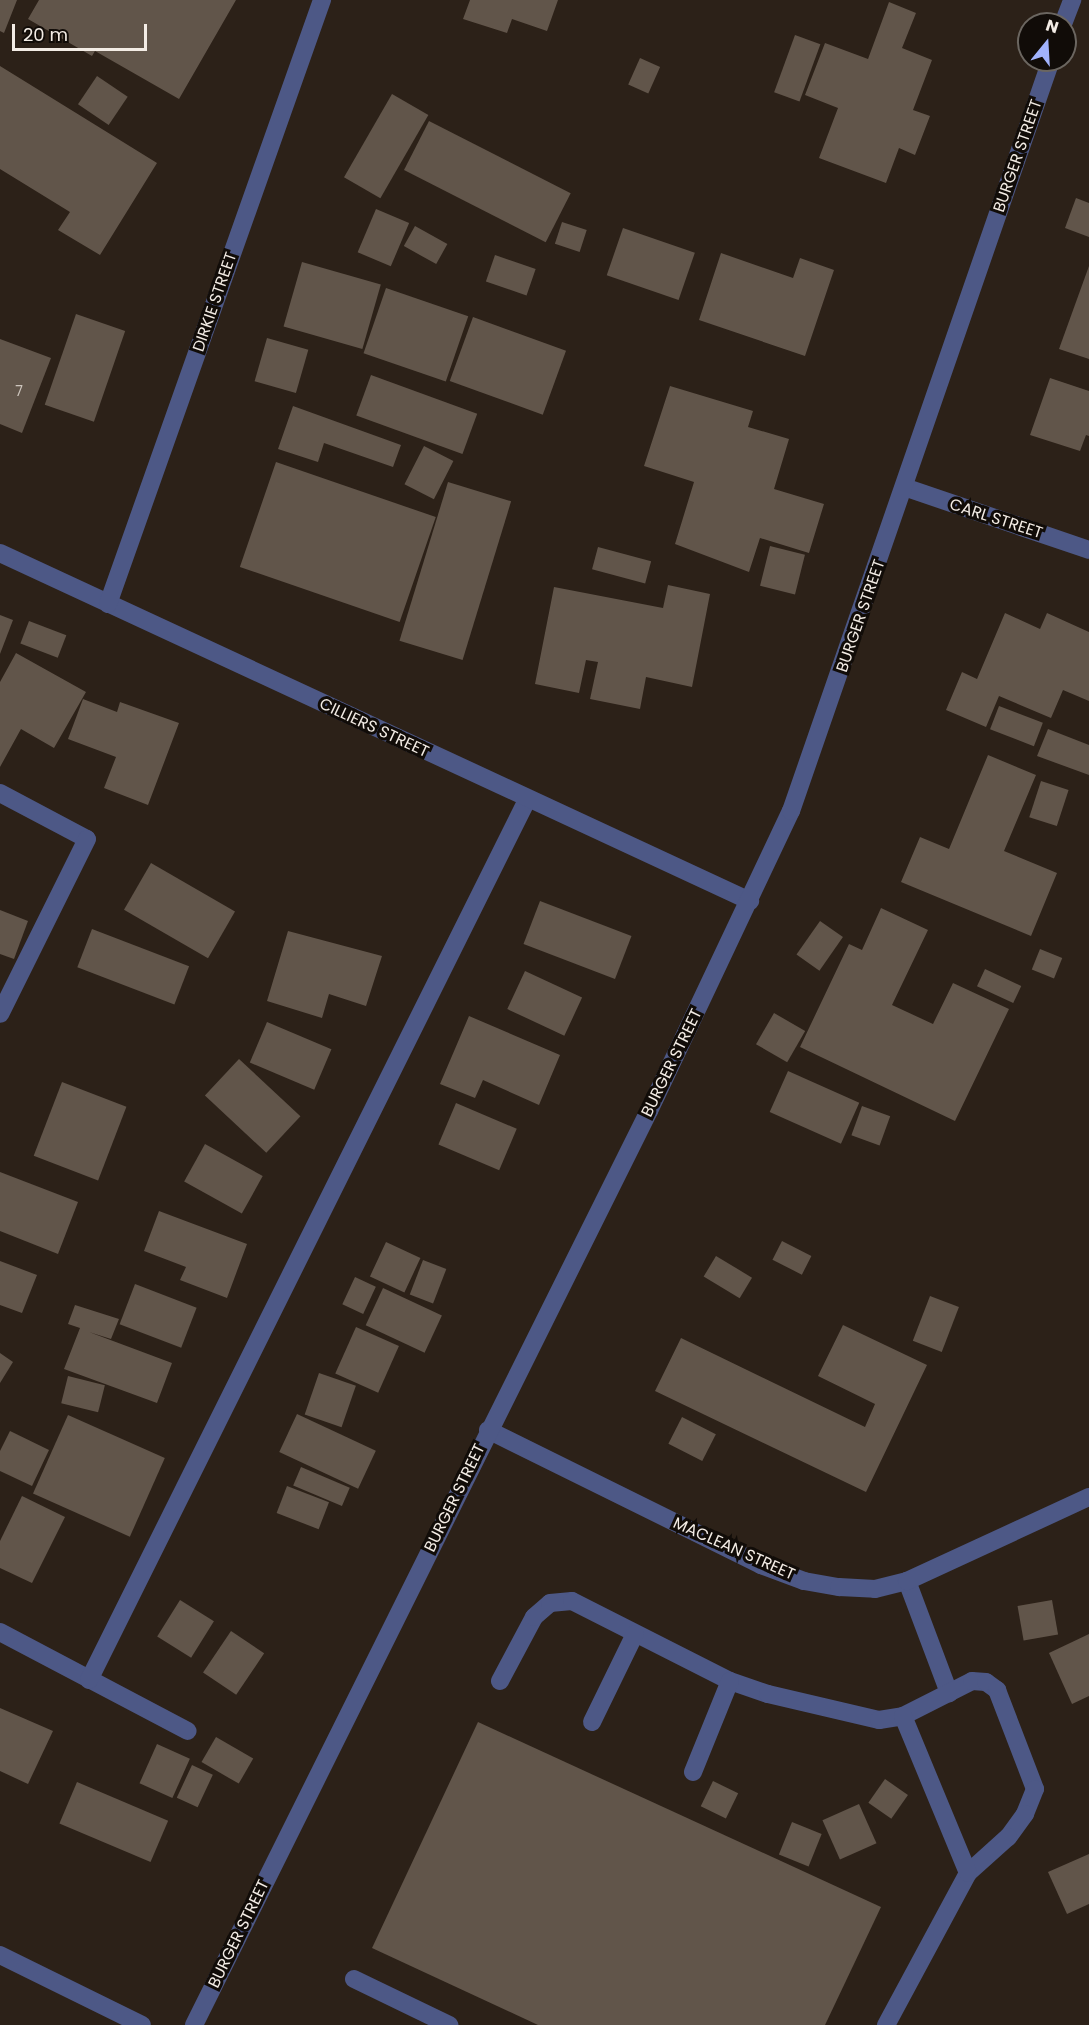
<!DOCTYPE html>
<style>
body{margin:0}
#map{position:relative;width:1089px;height:2025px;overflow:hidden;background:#2c2118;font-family:Poppins,sans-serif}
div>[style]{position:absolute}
.building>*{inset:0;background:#61554a;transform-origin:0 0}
.lane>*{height:18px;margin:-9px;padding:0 9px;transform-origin:9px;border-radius:9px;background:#4d5886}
.street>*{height:18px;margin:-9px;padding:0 9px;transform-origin:9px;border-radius:9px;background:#4d5886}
span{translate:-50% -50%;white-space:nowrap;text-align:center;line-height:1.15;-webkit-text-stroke:6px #110c08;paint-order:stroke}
.number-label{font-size:14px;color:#cec6be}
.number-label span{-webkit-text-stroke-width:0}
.street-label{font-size:16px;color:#f3ece5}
.north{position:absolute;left:1017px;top:12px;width:60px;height:60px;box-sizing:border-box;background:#110c08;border:2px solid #6b6660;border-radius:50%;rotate:18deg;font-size:16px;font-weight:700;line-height:24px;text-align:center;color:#f3ece5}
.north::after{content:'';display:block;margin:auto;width:21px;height:27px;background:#a1b3fd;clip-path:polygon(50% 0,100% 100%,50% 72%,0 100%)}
.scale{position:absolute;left:12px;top:24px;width:135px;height:27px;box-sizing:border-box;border:3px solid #f3ece5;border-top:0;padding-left:8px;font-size:18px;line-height:21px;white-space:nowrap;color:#f3ece5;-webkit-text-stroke:4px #110c08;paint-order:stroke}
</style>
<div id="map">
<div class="building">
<div style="clip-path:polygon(0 0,17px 0,4px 33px,0 31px)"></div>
<div style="clip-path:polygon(39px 0,236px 0,179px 99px,95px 51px,92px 56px,28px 19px)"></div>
<div style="clip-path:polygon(470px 0,558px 0,547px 31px,512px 19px,507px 33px,463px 19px)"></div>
<div style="clip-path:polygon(889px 2px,916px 13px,902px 48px,932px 60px,913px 110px,930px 116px,915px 155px,899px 148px,886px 183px,819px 158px,838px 108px,805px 95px,825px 43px,868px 59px)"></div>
<div style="left:795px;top:35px;width:27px;height:61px;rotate:20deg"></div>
<div style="left:640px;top:58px;width:22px;height:29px;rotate:24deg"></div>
<div style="clip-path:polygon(0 66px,157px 163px,100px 255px,58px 230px,70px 212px,0 169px)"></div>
<div style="left:97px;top:76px;width:37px;height:34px;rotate:34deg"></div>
<div style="left:392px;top:94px;width:42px;height:96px;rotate:30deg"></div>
<div style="left:429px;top:121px;width:159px;height:55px;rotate:27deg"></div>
<div style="clip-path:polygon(1076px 198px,1089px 203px,1089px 237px,1065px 228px)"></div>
<div style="left:376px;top:209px;width:36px;height:47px;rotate:23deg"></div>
<div style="left:562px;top:222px;width:26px;height:23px;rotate:18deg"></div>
<div style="left:415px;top:226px;width:37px;height:23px;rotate:29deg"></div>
<div style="left:623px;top:228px;width:76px;height:50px;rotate:19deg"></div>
<div style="clip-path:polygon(721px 253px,793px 278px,800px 258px,834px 270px,805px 356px,699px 320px)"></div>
<div style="left:495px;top:255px;width:43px;height:28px;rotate:19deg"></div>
<div style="left:302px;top:262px;width:82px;height:67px;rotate:16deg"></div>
<div style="clip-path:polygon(1089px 266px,1089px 359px,1059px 349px)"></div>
<div style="left:386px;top:288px;width:87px;height:69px;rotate:19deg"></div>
<div style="left:76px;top:314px;width:52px;height:96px;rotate:19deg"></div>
<div style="left:473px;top:317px;width:99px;height:68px;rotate:20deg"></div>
<div style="left:267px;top:338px;width:43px;height:45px;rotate:16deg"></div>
<div style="clip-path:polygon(0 339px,51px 358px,22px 433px,0 424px)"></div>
<div style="left:371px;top:375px;width:113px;height:43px;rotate:20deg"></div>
<div style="clip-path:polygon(1050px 378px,1089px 391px,1089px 436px,1086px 435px,1080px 451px,1030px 435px)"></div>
<div style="clip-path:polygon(670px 386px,753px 411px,748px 427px,789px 439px,774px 489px,824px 504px,809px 553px,760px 538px,749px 572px,675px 544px,694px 482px,644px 466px)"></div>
<div style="clip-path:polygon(293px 406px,401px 445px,393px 467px,324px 443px,318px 462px,278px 449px)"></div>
<div style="left:424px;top:446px;width:33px;height:43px;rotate:27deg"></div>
<div style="left:276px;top:462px;width:169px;height:111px;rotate:19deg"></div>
<div style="left:448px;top:482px;width:66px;height:166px;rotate:17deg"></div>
<div style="left:770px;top:546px;width:36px;height:41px;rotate:14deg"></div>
<div style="left:598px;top:547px;width:55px;height:23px;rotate:15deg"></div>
<div style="clip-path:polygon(668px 585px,710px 594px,692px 687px,646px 677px,640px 709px,590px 699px,598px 662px,586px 660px,579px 693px,535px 684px,554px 587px,663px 608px)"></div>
<div style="clip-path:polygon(1005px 613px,1040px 629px,1047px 613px,1089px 632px,1089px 701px,1063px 690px,1051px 718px,999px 696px,986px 727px,946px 710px,962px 672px,977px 679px)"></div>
<div style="clip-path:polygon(0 615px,13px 620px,0 654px)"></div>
<div style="left:29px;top:621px;width:40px;height:24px;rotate:21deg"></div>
<div style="clip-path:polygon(16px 653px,86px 692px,54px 748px,21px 729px,0 767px,0 682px)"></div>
<div style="clip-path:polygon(83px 699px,117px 712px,120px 702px,179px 723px,148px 805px,104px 788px,116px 757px,68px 739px)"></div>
<div style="left:999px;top:706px;width:47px;height:25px;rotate:21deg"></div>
<div style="clip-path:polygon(1048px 729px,1089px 745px,1089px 775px,1037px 756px)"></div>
<div style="clip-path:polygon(988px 755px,1036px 775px,1004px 851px,1057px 873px,1031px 936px,901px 882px,920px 837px,949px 849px)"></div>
<div style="left:1041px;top:781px;width:29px;height:38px;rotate:18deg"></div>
<div style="left:151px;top:863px;width:97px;height:54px;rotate:30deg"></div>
<div style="left:540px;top:901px;width:98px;height:46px;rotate:21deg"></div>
<div style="clip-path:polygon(881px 908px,928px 930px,892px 1005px,933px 1024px,953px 983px,1009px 1009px,955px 1121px,800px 1047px,849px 944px,862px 950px)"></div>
<div style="clip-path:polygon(0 910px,28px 921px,14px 959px,0 954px)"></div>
<div style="left:820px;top:921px;width:28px;height:41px;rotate:35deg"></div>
<div style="left:92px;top:929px;width:104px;height:41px;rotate:21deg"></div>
<div style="clip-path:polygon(288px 931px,382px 956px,366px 1006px,329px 994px,322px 1018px,267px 1001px)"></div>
<div style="left:1040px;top:949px;width:24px;height:22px;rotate:22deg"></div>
<div style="left:985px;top:969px;width:40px;height:19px;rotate:25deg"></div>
<div style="left:525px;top:971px;width:63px;height:42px;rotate:25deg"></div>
<div style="left:774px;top:1013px;width:36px;height:36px;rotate:30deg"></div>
<div style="clip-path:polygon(469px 1016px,560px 1055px,539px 1105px,483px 1080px,475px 1098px,440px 1084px)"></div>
<div style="left:267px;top:1022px;width:70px;height:44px;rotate:23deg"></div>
<div style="left:239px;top:1059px;width:84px;height:50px;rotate:43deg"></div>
<div style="left:788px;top:1071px;width:78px;height:45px;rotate:24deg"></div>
<div style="left:62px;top:1082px;width:69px;height:79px;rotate:21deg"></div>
<div style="left:456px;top:1103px;width:66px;height:45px;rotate:23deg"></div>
<div style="left:862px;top:1106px;width:30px;height:31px;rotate:20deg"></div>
<div style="left:205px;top:1144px;width:66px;height:43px;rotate:29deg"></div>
<div style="clip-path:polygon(0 1172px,78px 1202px,58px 1254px,0 1231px)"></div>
<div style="clip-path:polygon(159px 1211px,247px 1244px,227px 1298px,180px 1280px,186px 1267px,144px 1251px)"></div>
<div style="left:782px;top:1241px;width:33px;height:21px;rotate:27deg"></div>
<div style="left:386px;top:1242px;width:38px;height:38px;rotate:25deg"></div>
<div style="left:716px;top:1256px;width:42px;height:24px;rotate:31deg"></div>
<div style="left:423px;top:1260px;width:25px;height:37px;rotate:21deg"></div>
<div style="clip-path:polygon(0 1261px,37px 1275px,22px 1313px,0 1305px)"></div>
<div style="left:355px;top:1277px;width:23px;height:30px;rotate:25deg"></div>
<div style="left:135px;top:1284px;width:66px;height:43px;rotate:21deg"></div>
<div style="left:383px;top:1288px;width:65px;height:41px;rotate:25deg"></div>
<div style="left:930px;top:1296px;width:31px;height:48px;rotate:21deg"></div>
<div style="clip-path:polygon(75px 1305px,119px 1319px,111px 1339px,89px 1332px,172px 1363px,157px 1403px,64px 1369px,80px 1328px,68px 1324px)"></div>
<div style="clip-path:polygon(843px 1325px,927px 1365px,866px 1492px,655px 1391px,681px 1338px,865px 1427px,875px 1404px,818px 1376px)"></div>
<div style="left:356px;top:1327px;width:47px;height:51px;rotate:24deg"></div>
<div style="clip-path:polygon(0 1353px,13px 1362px,0 1383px)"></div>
<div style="left:319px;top:1373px;width:39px;height:44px;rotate:19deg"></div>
<div style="left:68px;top:1376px;width:38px;height:28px;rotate:14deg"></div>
<div style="left:297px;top:1414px;width:87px;height:42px;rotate:25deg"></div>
<div style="left:68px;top:1415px;width:106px;height:86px;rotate:24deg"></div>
<div style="left:682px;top:1417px;width:38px;height:30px;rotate:27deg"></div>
<div style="clip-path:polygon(10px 1431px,49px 1450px,32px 1486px,0 1471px,0 1451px)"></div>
<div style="left:301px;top:1467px;width:53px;height:20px;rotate:23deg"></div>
<div style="left:287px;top:1486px;width:45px;height:29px;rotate:21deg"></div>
<div style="clip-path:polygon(22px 1496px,65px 1517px,32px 1583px,0 1568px,0 1541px)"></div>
<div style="left:180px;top:1600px;width:40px;height:43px;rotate:32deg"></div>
<div style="left:1052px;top:1600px;width:35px;height:35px;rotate:80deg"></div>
<div style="left:231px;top:1631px;width:40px;height:50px;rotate:34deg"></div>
<div style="clip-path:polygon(1089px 1634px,1089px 1696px,1072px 1704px,1049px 1653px)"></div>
<div style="clip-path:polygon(0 1708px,53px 1731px,28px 1784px,0 1771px)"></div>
<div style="clip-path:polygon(478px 1722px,881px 1907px,825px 2025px,538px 2025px,372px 1948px)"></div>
<div style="left:216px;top:1737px;width:43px;height:29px;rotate:30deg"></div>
<div style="left:157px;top:1744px;width:36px;height:43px;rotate:24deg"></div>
<div style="left:192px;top:1765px;width:23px;height:36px;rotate:25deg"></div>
<div style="left:885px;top:1779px;width:28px;height:29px;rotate:35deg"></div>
<div style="left:713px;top:1781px;width:28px;height:28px;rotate:26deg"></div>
<div style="left:77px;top:1782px;width:99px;height:45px;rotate:23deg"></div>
<div style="left:859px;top:1804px;width:43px;height:40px;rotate:66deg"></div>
<div style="left:792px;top:1822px;width:32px;height:35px;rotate:22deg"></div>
<div style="clip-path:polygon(1089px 1854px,1089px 1904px,1067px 1914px,1048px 1872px)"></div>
</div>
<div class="lane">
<div style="left:0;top:793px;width:98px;rotate:27.9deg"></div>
<div style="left:87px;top:839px;width:195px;rotate:116.4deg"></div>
<div style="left:907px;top:1581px;width:120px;rotate:69.4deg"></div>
<div style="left:0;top:1632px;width:212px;rotate:27.8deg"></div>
<div style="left:89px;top:1680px;width:983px;rotate:-63.54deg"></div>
<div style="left:500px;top:1681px;width:72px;rotate:-62deg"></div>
<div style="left:534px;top:1617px;width:21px;rotate:-41deg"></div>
<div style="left:550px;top:1603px;width:22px;rotate:-5deg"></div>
<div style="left:572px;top:1601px;width:177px;rotate:26.9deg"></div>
<div style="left:730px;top:1681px;width:40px;rotate:18.9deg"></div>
<div style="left:768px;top:1694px;width:114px;rotate:13.2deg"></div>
<div style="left:879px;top:1720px;width:24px;rotate:-9deg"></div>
<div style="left:903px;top:1716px;width:77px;rotate:-26.9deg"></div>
<div style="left:972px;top:1681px;width:14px;rotate:4deg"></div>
<div style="left:986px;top:1682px;width:14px;rotate:36deg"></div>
<div style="left:997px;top:1690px;width:106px;rotate:69deg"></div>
<div style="left:1035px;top:1789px;width:27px;rotate:112deg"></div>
<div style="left:1025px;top:1814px;width:29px;rotate:126deg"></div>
<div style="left:1008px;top:1837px;width:54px;rotate:138deg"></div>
<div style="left:968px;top:1873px;width:173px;rotate:118.3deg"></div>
<div style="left:903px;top:1716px;width:170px;rotate:67.5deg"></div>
<div style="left:592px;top:1722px;width:98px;rotate:-64deg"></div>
<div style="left:693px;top:1772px;width:98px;rotate:-67.9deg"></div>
<div style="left:354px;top:1979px;width:106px;rotate:25.8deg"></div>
</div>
<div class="street">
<div style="left:1063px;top:24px;width:26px;rotate:-69deg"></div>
<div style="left:904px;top:487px;width:195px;rotate:18.8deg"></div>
<div style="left:0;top:553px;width:827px;rotate:24.89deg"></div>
<div style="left:108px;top:604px;width:641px;rotate:-70.49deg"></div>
<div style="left:488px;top:1430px;width:305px;rotate:26.3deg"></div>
<div style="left:761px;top:1565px;width:46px;rotate:20.4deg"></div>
<div style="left:804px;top:1581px;width:36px;rotate:10deg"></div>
<div style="left:839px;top:1587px;width:36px;rotate:3deg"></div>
<div style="left:875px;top:1589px;width:33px;rotate:-14deg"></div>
<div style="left:907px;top:1581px;width:200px;rotate:-24.8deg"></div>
<div style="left:0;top:1955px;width:158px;rotate:26.2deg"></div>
<div style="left:194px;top:2025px;width:1021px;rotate:-63.54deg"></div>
<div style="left:649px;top:1111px;width:332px;rotate:-64.7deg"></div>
<div style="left:791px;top:811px;width:795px;rotate:-70.9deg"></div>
</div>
<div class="number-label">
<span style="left:19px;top:391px">7</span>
</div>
<div class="street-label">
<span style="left:1018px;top:156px;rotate:-71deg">BURGER STREET</span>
<span style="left:215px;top:302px;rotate:-71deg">DIRKIE STREET</span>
<span style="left:996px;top:519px;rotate:18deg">CARL STREET</span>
<span style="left:861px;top:616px;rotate:-71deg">BURGER STREET</span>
<span style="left:374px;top:728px;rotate:25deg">CILLIERS STREET</span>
<span style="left:672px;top:1063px;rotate:-64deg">BURGER STREET</span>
<span style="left:455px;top:1498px;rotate:-64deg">BURGER STREET</span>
<span style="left:734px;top:1549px;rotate:24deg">MACLEAN STREET</span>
<span style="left:239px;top:1934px;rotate:-64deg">BURGER STREET</span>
</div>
<div class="north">N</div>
<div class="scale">20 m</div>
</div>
